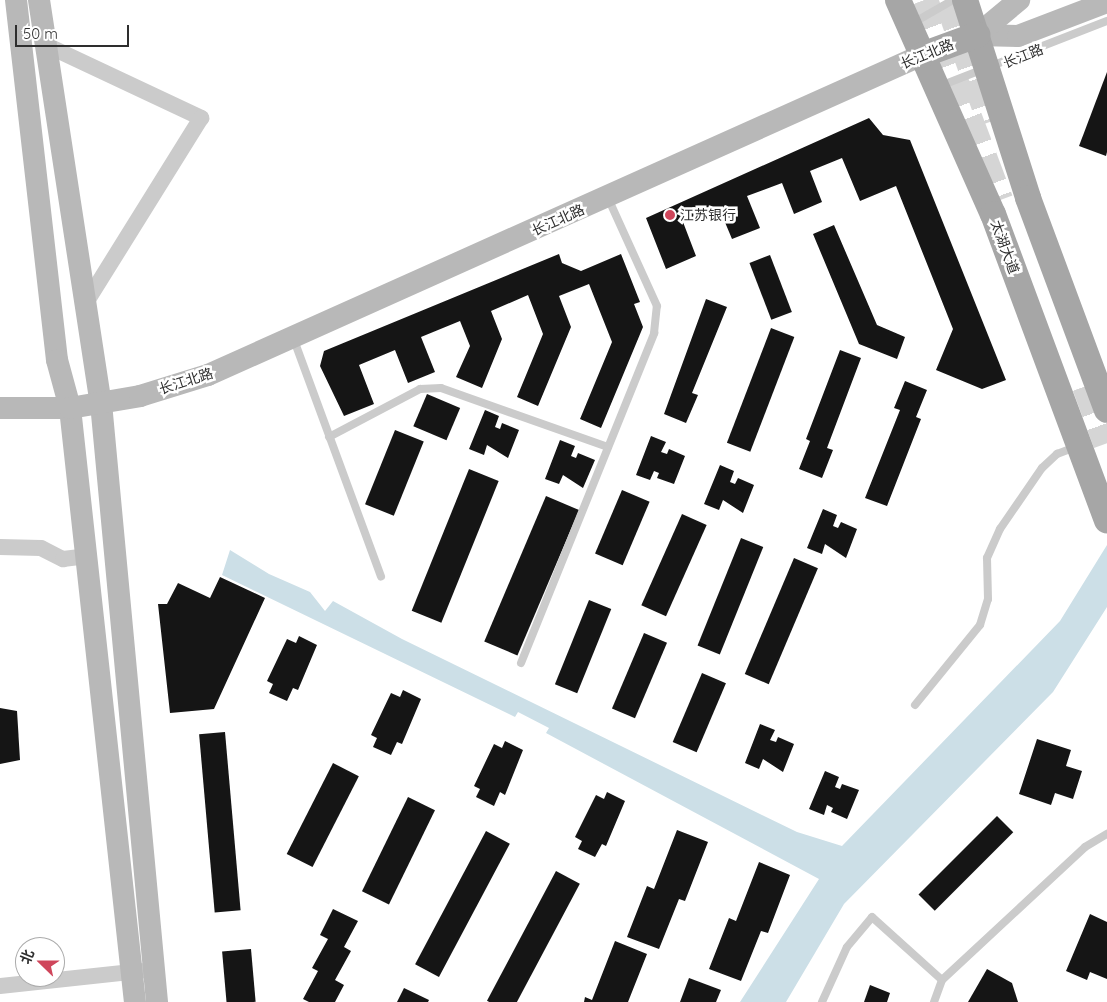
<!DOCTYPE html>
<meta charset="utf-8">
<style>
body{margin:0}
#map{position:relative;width:1107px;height:1002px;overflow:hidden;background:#fff;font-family:Quicksand,"Noto Sans SC",sans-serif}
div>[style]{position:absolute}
.water>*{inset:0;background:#ccdfe7}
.building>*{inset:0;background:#151515;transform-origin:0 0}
.highway-tunnel>*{height:28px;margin-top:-14px;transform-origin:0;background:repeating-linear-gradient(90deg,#d5d5d5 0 28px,transparent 0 42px)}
.lane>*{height:8px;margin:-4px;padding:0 4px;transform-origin:4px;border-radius:4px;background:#cbcbcb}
.street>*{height:16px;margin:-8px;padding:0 8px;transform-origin:8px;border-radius:8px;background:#cbcbcb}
.secondary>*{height:22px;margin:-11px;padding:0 11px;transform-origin:11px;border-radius:11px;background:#b8b8b8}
.primary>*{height:26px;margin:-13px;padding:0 13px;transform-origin:13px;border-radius:13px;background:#a6a6a6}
.dots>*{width:14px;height:14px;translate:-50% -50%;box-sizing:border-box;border:2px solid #fff;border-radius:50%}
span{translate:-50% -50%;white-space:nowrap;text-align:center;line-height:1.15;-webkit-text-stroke:5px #fff;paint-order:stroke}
.street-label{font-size:14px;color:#2e2e2e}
.poi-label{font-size:14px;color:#2e2e2e}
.left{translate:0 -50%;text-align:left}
.north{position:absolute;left:15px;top:937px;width:50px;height:50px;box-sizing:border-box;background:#fff;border:1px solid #ababab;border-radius:50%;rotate:292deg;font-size:14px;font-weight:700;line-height:20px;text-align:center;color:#2e2e2e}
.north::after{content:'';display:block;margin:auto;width:18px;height:22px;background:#cf465b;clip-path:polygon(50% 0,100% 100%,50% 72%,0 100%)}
.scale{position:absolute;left:15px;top:25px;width:114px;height:22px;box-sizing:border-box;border:2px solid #2e2e2e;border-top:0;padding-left:6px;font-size:15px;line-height:18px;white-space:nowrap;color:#2e2e2e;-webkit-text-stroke:4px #fff;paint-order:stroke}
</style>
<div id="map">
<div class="water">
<div style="clip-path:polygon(1107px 545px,1107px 607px,1053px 692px,844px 904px,786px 1002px,740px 1002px,819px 879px,546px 733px,549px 728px,518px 712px,515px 717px,222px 575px,230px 550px,269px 574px,310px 592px,325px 611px,333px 601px,402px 639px,797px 832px,842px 846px,1060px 621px)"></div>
</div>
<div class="building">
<div style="clip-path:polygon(1107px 72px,1107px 152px,1106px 156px,1079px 146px)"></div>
<div style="clip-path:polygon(869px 118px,883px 135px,910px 140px,1006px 380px,982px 389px,936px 370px,953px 329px,896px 186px,860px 201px,842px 158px,810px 171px,822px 202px,794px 214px,782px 183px,747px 196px,760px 228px,732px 239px,719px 208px,683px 222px,696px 256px,666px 269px,646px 218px)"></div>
<div style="clip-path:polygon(834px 225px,877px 325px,905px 337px,897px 359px,859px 344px,813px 234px)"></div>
<div style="clip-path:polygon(559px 254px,562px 263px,581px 271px,621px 254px,640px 302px,634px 304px,643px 327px,601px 428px,580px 419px,612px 342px,589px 284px,559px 296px,571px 327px,538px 406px,517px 397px,543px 334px,528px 295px,491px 311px,502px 339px,482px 388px,456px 377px,470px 346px,460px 321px,421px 337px,435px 372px,408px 383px,395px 350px,359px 365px,374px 404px,344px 416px,320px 366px,324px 351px)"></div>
<div style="left:770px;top:255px;width:61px;height:22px;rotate:69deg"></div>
<div style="clip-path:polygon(706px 299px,727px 307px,692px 393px,698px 395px,686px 423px,664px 414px)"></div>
<div style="left:771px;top:328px;width:25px;height:123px;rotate:21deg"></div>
<div style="clip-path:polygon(840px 350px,861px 358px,827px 448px,833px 450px,822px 478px,799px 469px,810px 441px,806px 439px)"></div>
<div style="clip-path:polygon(905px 381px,927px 390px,916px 417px,921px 419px,887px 506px,865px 498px,900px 410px,894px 408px)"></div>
<div style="left:427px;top:394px;width:36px;height:35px;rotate:23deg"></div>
<div style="clip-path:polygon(485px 410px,499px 416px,495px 427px,500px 429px,502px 423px,519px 430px,508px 458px,487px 445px,484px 455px,469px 449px)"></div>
<div style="left:395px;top:430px;width:31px;height:80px;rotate:22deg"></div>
<div style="clip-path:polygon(651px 436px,666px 442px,661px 452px,667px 454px,669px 449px,685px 456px,674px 484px,657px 478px,659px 473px,654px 471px,650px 480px,636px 475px)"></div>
<div style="clip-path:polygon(560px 440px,575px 446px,571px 456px,576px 458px,578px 453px,595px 460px,583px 488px,563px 475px,559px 484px,545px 479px)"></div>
<div style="clip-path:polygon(720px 465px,734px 471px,730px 482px,735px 484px,738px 478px,754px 485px,743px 513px,723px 500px,719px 510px,704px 504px)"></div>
<div style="left:469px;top:469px;width:32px;height:153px;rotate:22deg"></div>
<div style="left:622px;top:490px;width:30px;height:69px;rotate:23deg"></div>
<div style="left:546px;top:496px;width:36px;height:158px;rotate:23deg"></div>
<div style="clip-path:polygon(823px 509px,837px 515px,833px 526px,838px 528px,841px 522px,857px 529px,846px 558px,825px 544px,822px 554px,807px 548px)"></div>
<div style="left:682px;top:514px;width:27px;height:100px;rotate:24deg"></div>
<div style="left:741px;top:538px;width:24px;height:116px;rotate:22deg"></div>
<div style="left:794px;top:558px;width:26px;height:126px;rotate:23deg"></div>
<div style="clip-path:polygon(220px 577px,265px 598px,214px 709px,170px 713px,158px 604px,167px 604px,178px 583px,210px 598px)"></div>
<div style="left:589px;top:600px;width:24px;height:91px;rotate:22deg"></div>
<div style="left:644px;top:633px;width:25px;height:82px;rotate:23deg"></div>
<div style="clip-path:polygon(299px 636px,317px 645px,298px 690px,293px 688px,287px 701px,269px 693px,273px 684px,267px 681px,287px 639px,296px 643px)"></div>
<div style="left:702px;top:673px;width:26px;height:75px;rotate:23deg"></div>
<div style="clip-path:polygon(403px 690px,421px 699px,402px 744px,397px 742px,391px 755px,373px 747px,377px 738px,371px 735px,391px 693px,400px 697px)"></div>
<div style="clip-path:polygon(0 708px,17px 711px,20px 760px,0 764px)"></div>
<div style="clip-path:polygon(760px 724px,775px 730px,770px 740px,776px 742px,778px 737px,794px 744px,783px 772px,763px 759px,759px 769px,745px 763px)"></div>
<div style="left:225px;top:732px;width:179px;height:26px;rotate:85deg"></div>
<div style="clip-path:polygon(1037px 739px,1071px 750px,1066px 766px,1082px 771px,1073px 799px,1055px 793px,1051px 805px,1019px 794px)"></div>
<div style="clip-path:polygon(505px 741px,523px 750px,505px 795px,500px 792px,494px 806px,476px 797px,480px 789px,474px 786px,494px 744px,502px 748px)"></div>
<div style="left:333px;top:763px;width:29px;height:102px;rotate:27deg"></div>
<div style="clip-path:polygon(825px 771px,839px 777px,835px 787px,840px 789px,842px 784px,859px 790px,847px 819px,831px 812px,833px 808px,827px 805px,824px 815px,809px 809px)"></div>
<div style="clip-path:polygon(607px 792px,625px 801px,606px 846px,602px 844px,595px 857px,578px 849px,582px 841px,575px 837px,596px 795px,604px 799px)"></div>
<div style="left:408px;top:797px;width:30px;height:105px;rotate:26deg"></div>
<div style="left:997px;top:816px;width:23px;height:111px;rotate:45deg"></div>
<div style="clip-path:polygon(677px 830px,708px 842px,685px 901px,679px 899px,659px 949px,627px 937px,647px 886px,654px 889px)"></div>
<div style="left:486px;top:831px;width:27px;height:151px;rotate:28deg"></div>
<div style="clip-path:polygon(759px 862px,790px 875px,768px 933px,761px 931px,741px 981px,709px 969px,729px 918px,736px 921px)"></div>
<div style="left:556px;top:871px;width:27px;height:147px;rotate:28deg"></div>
<div style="clip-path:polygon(333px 909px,358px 921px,344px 947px,351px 951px,335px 980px,344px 985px,335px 1002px,309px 1002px,303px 999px,318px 971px,312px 968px,328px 939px,320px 935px)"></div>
<div style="clip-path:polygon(1090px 914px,1107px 922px,1107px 979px,1090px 972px,1087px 980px,1066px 971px)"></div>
<div style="clip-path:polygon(615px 941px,647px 954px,628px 1002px,584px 1002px,585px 997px,592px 1000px)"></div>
<div style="left:251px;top:949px;width:53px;height:29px;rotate:85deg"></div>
<div style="clip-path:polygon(987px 969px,1012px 983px,1018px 1002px,968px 1002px)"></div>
<div style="clip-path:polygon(689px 978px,721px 990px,716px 1002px,680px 1002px)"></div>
<div style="clip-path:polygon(870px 985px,890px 993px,887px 1002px,864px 1002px)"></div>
<div style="clip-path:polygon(404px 988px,429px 1000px,428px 1002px,397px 1002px)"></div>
</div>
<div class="highway-tunnel">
<div style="left:924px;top:0;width:214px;rotate:69.4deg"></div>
<div style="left:948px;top:0;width:129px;rotate:70.6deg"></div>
<div style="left:1086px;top:386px;width:61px;rotate:69.8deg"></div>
</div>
<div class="lane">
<div style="left:913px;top:23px;width:46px;rotate:-29.9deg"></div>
<div style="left:940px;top:86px;width:179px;rotate:-21.3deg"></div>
<div style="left:294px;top:340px;width:252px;rotate:69.8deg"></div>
<div style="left:329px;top:437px;width:103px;rotate:-27.8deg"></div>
<div style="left:420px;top:389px;width:21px;rotate:-3deg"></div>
<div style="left:441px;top:388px;width:177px;rotate:19.5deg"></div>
<div style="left:521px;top:663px;width:356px;rotate:-68deg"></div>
<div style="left:654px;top:333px;width:27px;rotate:-84deg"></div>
<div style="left:657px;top:306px;width:119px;rotate:-114.4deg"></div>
<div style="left:915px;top:705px;width:103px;rotate:-50.9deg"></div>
<div style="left:980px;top:625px;width:27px;rotate:-73deg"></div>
<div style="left:988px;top:599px;width:41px;rotate:-91.4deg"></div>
<div style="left:987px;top:558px;width:32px;rotate:-66deg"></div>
<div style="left:1000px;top:529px;width:74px;rotate:-55.5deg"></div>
<div style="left:1042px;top:468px;width:21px;rotate:-43deg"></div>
<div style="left:1057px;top:454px;width:19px;rotate:-21deg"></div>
<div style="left:822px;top:1002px;width:60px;rotate:-65.6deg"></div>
<div style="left:847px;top:947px;width:39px;rotate:-50deg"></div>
<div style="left:872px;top:917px;width:94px;rotate:42deg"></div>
<div style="left:934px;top:1002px;width:23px;rotate:-70deg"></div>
<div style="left:942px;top:980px;width:195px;rotate:-42.9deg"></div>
<div style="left:1085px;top:847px;width:26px;rotate:-31deg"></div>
</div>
<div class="street">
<div style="left:44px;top:44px;width:174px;rotate:25.2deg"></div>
<div style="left:201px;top:118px;width:221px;rotate:121.9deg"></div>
<div style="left:0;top:547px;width:41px;rotate:1.4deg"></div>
<div style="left:41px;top:548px;width:25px;rotate:27deg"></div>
<div style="left:63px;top:559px;width:24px;rotate:-7deg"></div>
<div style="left:0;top:986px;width:142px;rotate:-6.1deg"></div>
</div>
<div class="secondary">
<div style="left:16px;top:0;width:362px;rotate:83.5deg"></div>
<div style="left:57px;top:360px;width:50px;rotate:74.8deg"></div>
<div style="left:70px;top:408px;width:598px;rotate:83.76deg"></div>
<div style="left:39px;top:0;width:408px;rotate:81.3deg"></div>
<div style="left:101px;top:403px;width:602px;rotate:84.66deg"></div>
<div style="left:977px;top:35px;width:41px;rotate:1.4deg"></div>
<div style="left:1018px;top:36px;width:95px;rotate:-20.9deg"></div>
<div style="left:977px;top:35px;width:55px;rotate:-39.8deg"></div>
<div style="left:0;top:408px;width:70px"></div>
<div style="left:70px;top:408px;width:71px;rotate:-9.7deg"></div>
<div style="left:140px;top:396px;width:71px;rotate:-17.2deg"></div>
<div style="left:208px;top:375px;width:782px;rotate:-24.14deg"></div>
</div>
<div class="primary">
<div style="left:898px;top:0;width:234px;rotate:66.1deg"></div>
<div style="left:993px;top:214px;width:327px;rotate:69.6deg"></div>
<div style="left:965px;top:0;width:208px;rotate:72.3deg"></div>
<div style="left:1028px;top:198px;width:226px;rotate:69.6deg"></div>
<div style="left:922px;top:55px;width:59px;rotate:-20deg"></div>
</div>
<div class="dots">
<div style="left:670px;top:215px;background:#cf465b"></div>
</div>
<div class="street-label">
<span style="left:927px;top:54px;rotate:-22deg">长江北路</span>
<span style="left:1023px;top:56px;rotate:-21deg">长江路</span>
<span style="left:558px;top:220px;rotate:-24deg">长江北路</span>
<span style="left:1005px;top:247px;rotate:70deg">太湖大道</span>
<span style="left:186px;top:381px;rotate:-18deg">长江北路</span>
</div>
<div class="poi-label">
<span class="left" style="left:680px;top:215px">江苏银行</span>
</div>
<div class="north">北</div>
<div class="scale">50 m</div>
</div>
